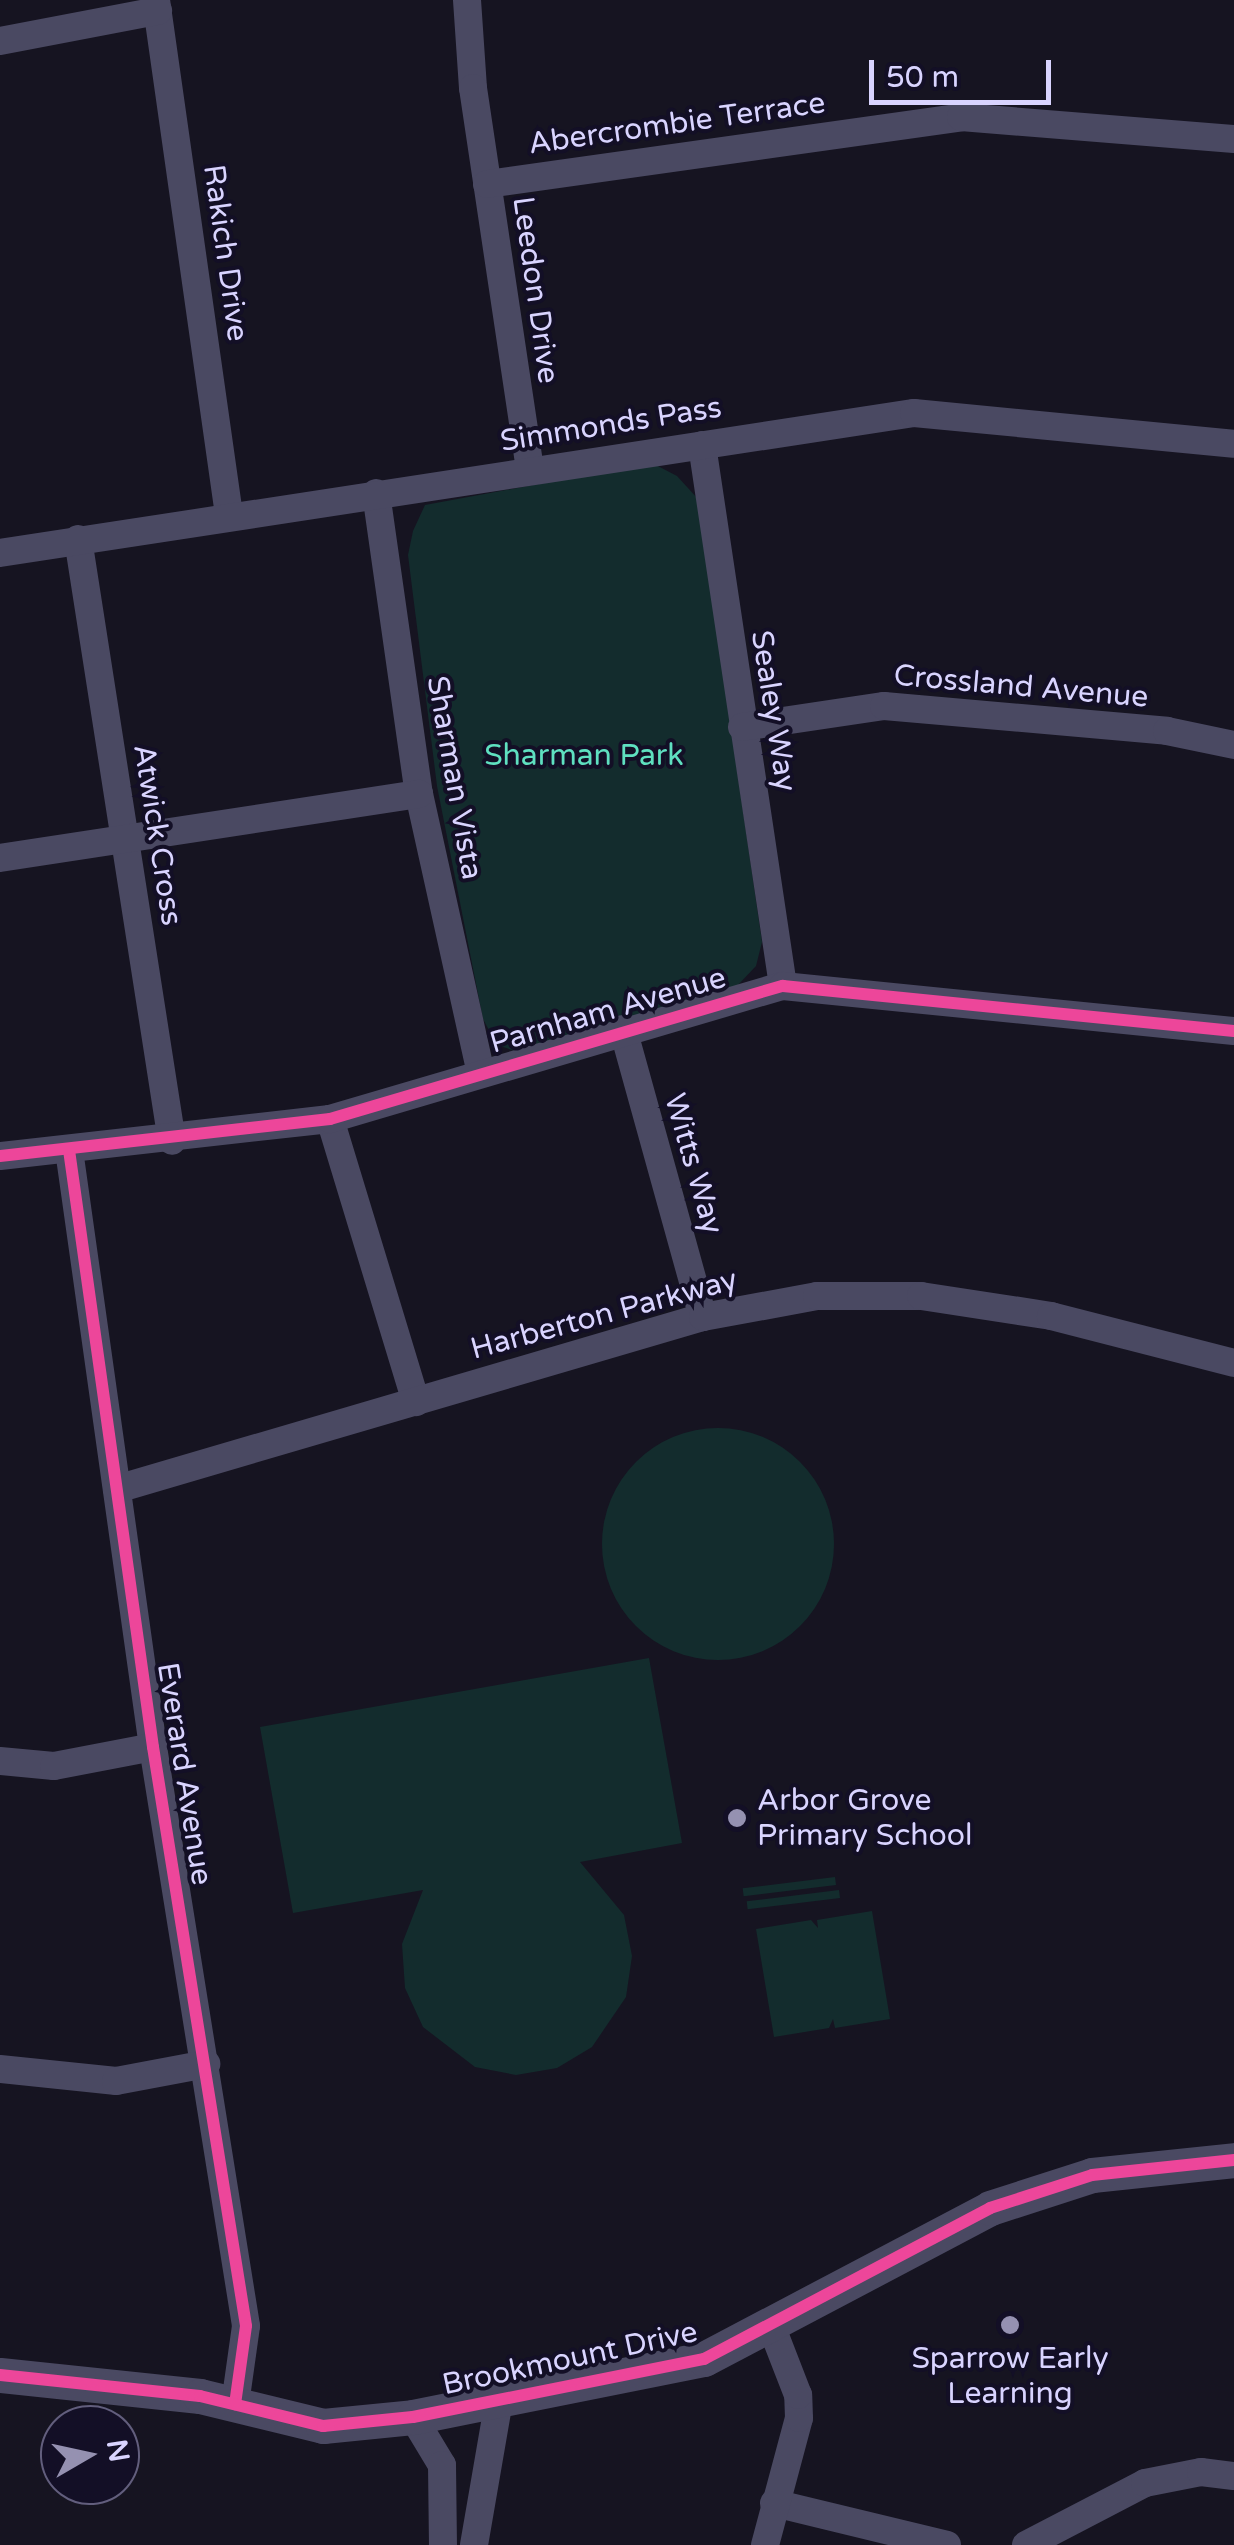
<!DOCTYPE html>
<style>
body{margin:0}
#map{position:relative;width:1234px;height:2545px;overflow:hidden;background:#161421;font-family:"Varela Round",sans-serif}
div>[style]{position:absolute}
.green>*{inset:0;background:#132c2d;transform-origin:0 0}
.round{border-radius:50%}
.minor>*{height:28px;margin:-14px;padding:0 14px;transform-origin:14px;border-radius:14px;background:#4a4962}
.tertiary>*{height:35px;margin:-17.5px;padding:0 17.5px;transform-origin:17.5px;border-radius:17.5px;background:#4a4962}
.cycleway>*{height:12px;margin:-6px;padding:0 6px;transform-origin:6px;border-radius:6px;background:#ed469a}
.dots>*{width:28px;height:28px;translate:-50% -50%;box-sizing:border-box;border:5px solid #130f26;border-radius:50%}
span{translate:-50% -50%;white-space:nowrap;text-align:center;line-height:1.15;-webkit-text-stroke:8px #130f26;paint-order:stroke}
.street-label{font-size:30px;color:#d9d4ff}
.park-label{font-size:30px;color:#5fe0c0}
.poi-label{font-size:30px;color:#d9d4ff}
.left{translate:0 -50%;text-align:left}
.north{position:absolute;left:40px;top:2405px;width:100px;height:100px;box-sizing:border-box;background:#130f26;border:2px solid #625e7d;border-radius:50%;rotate:81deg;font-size:28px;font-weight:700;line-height:40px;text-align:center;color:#d9d4ff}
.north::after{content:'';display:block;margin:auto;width:35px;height:45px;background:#9591b1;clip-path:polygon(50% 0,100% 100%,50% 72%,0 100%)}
.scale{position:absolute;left:869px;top:60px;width:182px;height:45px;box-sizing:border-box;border:5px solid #d9d4ff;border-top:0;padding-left:12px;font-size:30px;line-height:35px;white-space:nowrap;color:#d9d4ff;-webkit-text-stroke:8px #130f26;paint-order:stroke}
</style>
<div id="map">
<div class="green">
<div style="clip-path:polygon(652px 463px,677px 476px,698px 499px,762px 942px,756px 966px,737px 986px,515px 1051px,497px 1045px,483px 1019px,437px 786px,408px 555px,413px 531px,425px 505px)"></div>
<div class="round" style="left:602px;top:1428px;width:232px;height:232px"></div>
<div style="clip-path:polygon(649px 1658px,682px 1843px,580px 1862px,624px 1915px,632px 1956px,626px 1997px,592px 2047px,557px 2068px,516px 2075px,475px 2067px,423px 2027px,405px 1988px,402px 1944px,423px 1890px,293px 1913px,260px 1727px)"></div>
<div style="left:835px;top:1877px;width:8px;height:93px;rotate:83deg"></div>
<div style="left:839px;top:1890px;width:8px;height:93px;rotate:83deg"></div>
<div style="clip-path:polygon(872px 1911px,890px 2019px,835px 2028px,833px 2019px,829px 2028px,774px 2037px,756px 1929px,811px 1920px,818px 1928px,817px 1920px)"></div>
</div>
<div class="minor">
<div style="left:156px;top:0;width:520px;rotate:81.93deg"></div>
<div style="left:467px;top:0;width:88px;rotate:86.1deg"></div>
<div style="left:473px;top:88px;width:386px;rotate:81.5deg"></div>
<div style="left:0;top:41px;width:161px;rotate:-10.8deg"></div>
<div style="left:487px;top:184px;width:479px;rotate:-8deg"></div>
<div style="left:961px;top:117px;width:274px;rotate:4.6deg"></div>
<div style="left:702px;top:445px;width:547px;rotate:81.48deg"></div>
<div style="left:376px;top:493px;width:304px;rotate:81.9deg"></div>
<div style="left:419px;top:794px;width:286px;rotate:77.5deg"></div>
<div style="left:78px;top:539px;width:609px;rotate:81.13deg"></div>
<div style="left:0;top:553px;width:925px;rotate:-8.71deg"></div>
<div style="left:914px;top:413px;width:321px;rotate:5.5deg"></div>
<div style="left:742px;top:727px;width:144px;rotate:-8.4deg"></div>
<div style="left:884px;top:706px;width:284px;rotate:5deg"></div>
<div style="left:1167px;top:731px;width:68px;rotate:11.8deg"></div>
<div style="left:0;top:858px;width:424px;rotate:-8.7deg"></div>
<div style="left:623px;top:1029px;width:299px;rotate:74.5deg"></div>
<div style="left:330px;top:1119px;width:296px;rotate:73.1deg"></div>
<div style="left:69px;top:1150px;width:603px;rotate:81.99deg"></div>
<div style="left:153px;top:1747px;width:586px;rotate:80.87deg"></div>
<div style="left:246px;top:2326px;width:79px;rotate:98deg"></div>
<div style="left:0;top:1156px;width:332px;rotate:-6.4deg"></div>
<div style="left:330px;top:1119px;width:472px;rotate:-16.4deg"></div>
<div style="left:783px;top:986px;width:453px;rotate:5.7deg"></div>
<div style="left:117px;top:1489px;width:611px;rotate:-16.36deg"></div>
<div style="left:703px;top:1317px;width:116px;rotate:-10.4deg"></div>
<div style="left:817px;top:1296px;width:104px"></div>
<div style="left:921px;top:1296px;width:132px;rotate:8.7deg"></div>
<div style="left:1051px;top:1316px;width:189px;rotate:14.4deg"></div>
<div style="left:0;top:1761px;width:54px;rotate:5.3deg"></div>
<div style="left:54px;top:1766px;width:101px;rotate:-10.9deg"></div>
<div style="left:0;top:2069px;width:117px;rotate:5.9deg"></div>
<div style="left:116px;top:2081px;width:92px;rotate:-10.7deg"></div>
<div style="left:413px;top:2417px;width:56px;rotate:58.9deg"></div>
<div style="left:442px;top:2465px;width:80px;rotate:89.3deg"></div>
<div style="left:774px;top:2503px;width:178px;rotate:13.6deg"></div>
<div style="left:474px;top:2545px;width:147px;rotate:-80.2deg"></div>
<div style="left:765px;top:2545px;width:131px;rotate:-75deg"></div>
<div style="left:799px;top:2418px;width:23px;rotate:-92deg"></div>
<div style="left:798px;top:2395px;width:72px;rotate:-111.2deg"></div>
<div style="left:1026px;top:2545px;width:134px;rotate:-27.5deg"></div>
<div style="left:1145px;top:2483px;width:57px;rotate:-11.1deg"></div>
<div style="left:1201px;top:2472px;width:33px;rotate:7deg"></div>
</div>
<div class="tertiary">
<div style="left:0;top:2375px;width:201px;rotate:6deg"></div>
<div style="left:200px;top:2396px;width:127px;rotate:13.7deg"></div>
<div style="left:323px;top:2426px;width:90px;rotate:-5.7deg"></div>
<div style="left:413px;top:2417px;width:297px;rotate:-11.3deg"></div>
<div style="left:704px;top:2359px;width:323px;rotate:-27.8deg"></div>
<div style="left:990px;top:2208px;width:107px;rotate:-17.9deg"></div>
<div style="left:1092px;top:2175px;width:143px;rotate:-6deg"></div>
</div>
<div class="cycleway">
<div style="left:69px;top:1150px;width:603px;rotate:81.99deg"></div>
<div style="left:153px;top:1747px;width:586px;rotate:80.87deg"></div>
<div style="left:246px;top:2326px;width:79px;rotate:98deg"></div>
<div style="left:0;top:1156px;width:332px;rotate:-6.4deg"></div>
<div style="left:330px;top:1119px;width:472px;rotate:-16.4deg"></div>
<div style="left:783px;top:986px;width:453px;rotate:5.7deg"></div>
<div style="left:0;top:2375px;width:201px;rotate:6deg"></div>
<div style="left:200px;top:2396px;width:127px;rotate:13.7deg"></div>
<div style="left:323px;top:2426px;width:90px;rotate:-5.7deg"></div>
<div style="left:413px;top:2417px;width:297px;rotate:-11.3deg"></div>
<div style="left:704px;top:2359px;width:323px;rotate:-27.8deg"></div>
<div style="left:990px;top:2208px;width:107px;rotate:-17.9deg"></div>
<div style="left:1092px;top:2175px;width:143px;rotate:-6deg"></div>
</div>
<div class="dots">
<div style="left:737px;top:1818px;background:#9591b1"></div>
<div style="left:1010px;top:2325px;background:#9591b1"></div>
</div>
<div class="street-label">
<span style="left:677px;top:124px;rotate:-8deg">Abercrombie Terrace</span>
<span style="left:225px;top:253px;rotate:82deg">Rakich Drive</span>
<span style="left:535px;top:290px;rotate:82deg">Leedon Drive</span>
<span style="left:611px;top:425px;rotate:-9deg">Simmonds Pass</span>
<span style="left:1021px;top:687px;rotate:5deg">Crossland Avenue</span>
<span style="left:773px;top:711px;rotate:81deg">Sealey Way</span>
<span style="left:454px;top:778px;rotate:80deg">Sharman Vista</span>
<span style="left:157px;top:835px;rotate:81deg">Atwick Cross</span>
<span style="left:608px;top:1011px;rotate:-16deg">Parnham Avenue</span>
<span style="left:693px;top:1164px;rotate:74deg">Witts Way</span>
<span style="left:604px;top:1315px;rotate:-15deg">Harberton Parkway</span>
<span style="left:184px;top:1774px;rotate:81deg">Everard Avenue</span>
<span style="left:570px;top:2359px;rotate:-12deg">Brookmount Drive</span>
</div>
<div class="park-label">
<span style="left:584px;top:756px">Sharman Park</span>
</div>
<div class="poi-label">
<span class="left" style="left:757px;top:1818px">Arbor Grove<br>Primary School</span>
<span style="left:1010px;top:2376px">Sparrow Early<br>Learning</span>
</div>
<div class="north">N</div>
<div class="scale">50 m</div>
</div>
